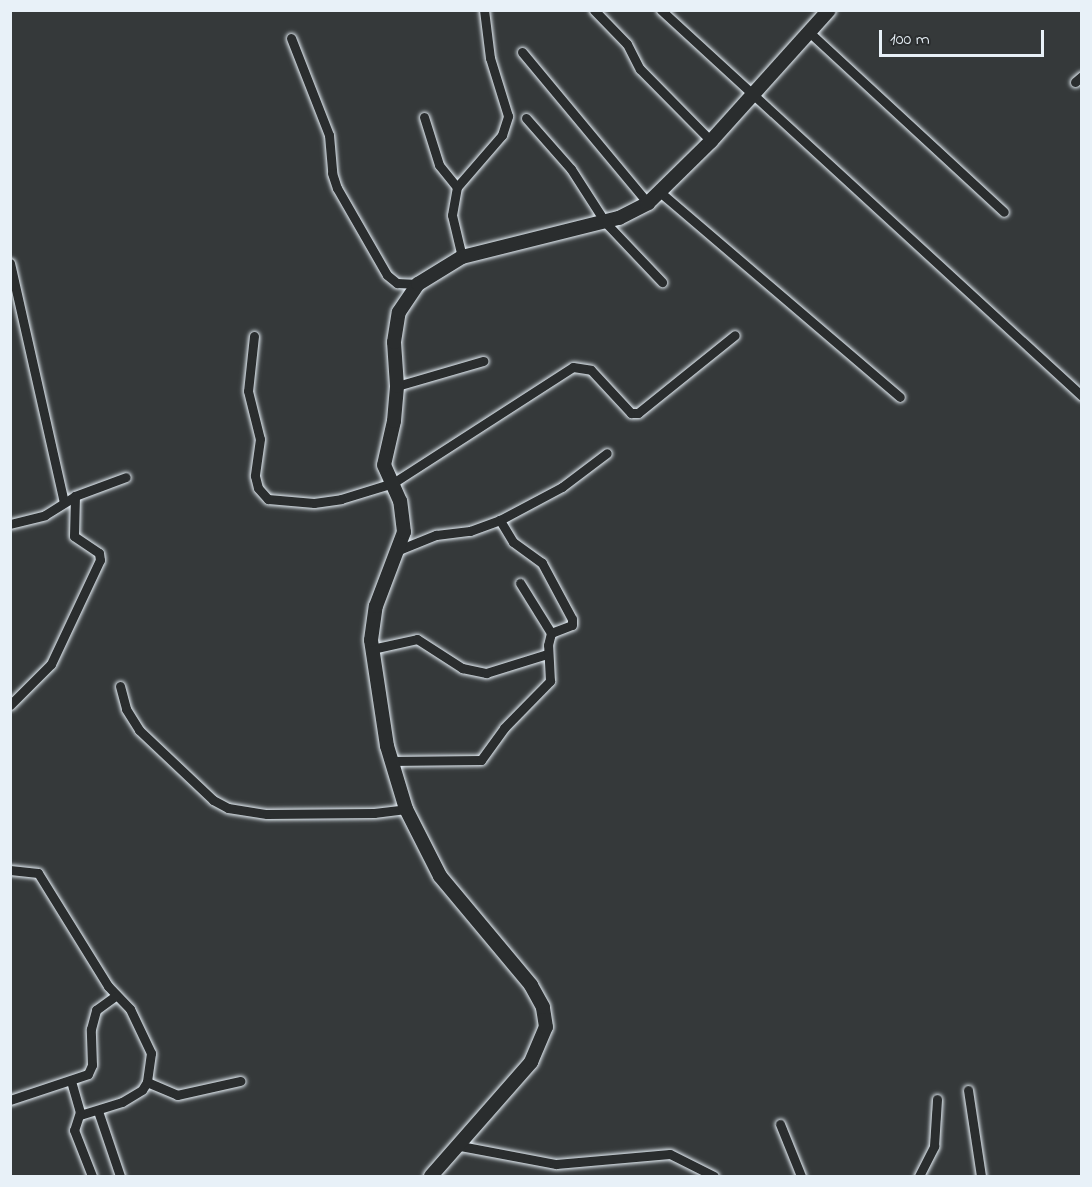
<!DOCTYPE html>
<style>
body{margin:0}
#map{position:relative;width:1092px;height:1187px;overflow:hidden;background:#35393a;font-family:"Indie Flower",sans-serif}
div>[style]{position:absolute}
.roads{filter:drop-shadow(0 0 2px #e8f1f8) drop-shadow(0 0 2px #e8f1f8)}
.street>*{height:9px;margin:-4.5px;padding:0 4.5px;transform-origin:4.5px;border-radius:4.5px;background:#2a2d2e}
.secondary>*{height:14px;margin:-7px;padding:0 7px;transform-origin:7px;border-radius:7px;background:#2a2d2e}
span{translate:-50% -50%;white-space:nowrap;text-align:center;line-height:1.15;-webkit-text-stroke:5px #2a2d2e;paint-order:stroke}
.frame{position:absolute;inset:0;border:12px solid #e8f1f8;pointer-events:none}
.scale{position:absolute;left:879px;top:30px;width:165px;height:27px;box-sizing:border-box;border:3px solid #e8f1f8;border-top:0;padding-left:8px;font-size:18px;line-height:21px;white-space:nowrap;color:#e8f1f8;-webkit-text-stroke:4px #2a2d2e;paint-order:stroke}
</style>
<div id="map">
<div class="roads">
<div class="street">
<div style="left:594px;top:10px;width:47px;rotate:45.9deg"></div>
<div style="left:627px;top:44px;width:28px;rotate:63deg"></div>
<div style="left:640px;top:69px;width:101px;rotate:45.4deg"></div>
<div style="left:661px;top:10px;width:571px;rotate:42.52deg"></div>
<div style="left:809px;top:32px;width:265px;rotate:42.7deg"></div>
<div style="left:291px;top:38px;width:104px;rotate:68.6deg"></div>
<div style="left:329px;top:135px;width:38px;rotate:85deg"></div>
<div style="left:332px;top:173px;width:16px;rotate:72deg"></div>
<div style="left:337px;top:188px;width:100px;rotate:60.1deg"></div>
<div style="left:387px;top:275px;width:13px;rotate:39deg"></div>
<div style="left:397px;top:283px;width:21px;rotate:3deg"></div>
<div style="left:522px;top:52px;width:197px;rotate:50.2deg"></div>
<div style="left:1075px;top:82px;width:9px;rotate:-41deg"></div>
<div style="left:424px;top:117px;width:50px;rotate:72.6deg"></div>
<div style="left:439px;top:165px;width:28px;rotate:51deg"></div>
<div style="left:526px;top:118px;width:68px;rotate:48.6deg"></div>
<div style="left:571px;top:169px;width:63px;rotate:57.3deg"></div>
<div style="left:605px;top:222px;width:83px;rotate:46.5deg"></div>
<div style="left:661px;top:193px;width:314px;rotate:40.5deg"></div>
<div style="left:462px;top:257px;width:43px;rotate:-103.4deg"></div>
<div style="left:452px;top:215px;width:28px;rotate:-80deg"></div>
<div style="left:457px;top:187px;width:69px;rotate:-49.1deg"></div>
<div style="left:502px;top:135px;width:20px;rotate:-72deg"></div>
<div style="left:508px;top:116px;width:61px;rotate:-107.2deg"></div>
<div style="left:490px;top:58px;width:48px;rotate:-97.1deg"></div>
<div style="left:10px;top:263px;width:245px;rotate:77.3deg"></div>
<div style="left:254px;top:336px;width:55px;rotate:96.2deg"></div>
<div style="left:248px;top:391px;width:49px;rotate:76deg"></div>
<div style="left:260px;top:439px;width:37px;rotate:98deg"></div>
<div style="left:255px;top:476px;width:12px;rotate:76deg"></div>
<div style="left:258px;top:488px;width:15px;rotate:48deg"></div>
<div style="left:268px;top:499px;width:46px;rotate:5deg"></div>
<div style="left:314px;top:503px;width:27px;rotate:-8deg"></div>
<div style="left:341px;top:499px;width:54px;rotate:-17.1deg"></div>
<div style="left:393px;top:483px;width:214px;rotate:-32.8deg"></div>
<div style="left:573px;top:367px;width:18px;rotate:9deg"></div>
<div style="left:591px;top:370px;width:59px;rotate:47.1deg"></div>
<div style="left:631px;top:413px;width:7px"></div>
<div style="left:638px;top:413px;width:124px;rotate:-38.8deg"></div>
<div style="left:397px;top:386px;width:90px;rotate:-16.2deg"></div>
<div style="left:10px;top:524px;width:36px;rotate:-14deg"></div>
<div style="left:45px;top:515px;width:36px;rotate:-32deg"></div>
<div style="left:75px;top:496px;width:54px;rotate:-20.4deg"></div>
<div style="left:401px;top:549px;width:38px;rotate:-22deg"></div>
<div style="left:436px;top:535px;width:34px;rotate:-7deg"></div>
<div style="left:470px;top:531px;width:32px;rotate:-20deg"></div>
<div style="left:500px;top:520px;width:70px;rotate:-28deg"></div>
<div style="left:562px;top:487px;width:56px;rotate:-37.1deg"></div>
<div style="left:520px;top:583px;width:59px;rotate:58.2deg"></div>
<div style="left:372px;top:649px;width:46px;rotate:-12.5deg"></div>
<div style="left:417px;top:639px;width:54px;rotate:32.8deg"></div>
<div style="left:462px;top:668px;width:25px;rotate:12deg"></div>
<div style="left:486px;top:673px;width:64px;rotate:-17.3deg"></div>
<div style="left:120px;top:686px;width:24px;rotate:75deg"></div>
<div style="left:126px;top:709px;width:25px;rotate:58deg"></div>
<div style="left:139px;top:730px;width:102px;rotate:43.4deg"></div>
<div style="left:213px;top:800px;width:17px;rotate:28deg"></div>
<div style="left:228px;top:808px;width:39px;rotate:9deg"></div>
<div style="left:267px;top:814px;width:107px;rotate:-0.5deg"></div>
<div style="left:374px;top:813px;width:32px;rotate:-7deg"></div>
<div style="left:10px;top:705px;width:58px;rotate:-45deg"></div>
<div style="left:51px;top:664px;width:115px;rotate:-64.8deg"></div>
<div style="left:100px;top:560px;width:7px;rotate:-98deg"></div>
<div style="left:99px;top:553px;width:30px;rotate:-146deg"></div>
<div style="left:74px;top:536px;width:40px;rotate:-88.6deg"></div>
<div style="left:390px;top:761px;width:91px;rotate:-0.6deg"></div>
<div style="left:481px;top:760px;width:39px;rotate:-54deg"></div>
<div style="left:504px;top:728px;width:66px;rotate:-45.6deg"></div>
<div style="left:550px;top:681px;width:36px;rotate:-93deg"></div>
<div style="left:548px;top:645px;width:12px;rotate:-76deg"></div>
<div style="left:551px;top:633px;width:22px;rotate:-21deg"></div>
<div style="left:572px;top:625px;width:6px;rotate:-90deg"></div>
<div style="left:572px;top:619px;width:64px;rotate:-118.2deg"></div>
<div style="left:542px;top:563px;width:36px;rotate:-144deg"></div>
<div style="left:513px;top:542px;width:26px;rotate:-121deg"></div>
<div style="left:10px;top:870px;width:28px;rotate:6deg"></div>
<div style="left:38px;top:873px;width:133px;rotate:58.2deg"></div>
<div style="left:108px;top:986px;width:32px;rotate:46deg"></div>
<div style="left:130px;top:1009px;width:49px;rotate:64.5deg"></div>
<div style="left:151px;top:1053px;width:29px;rotate:98deg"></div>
<div style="left:147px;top:1082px;width:9px;rotate:122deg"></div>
<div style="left:142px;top:1090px;width:23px;rotate:149deg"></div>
<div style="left:122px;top:1102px;width:44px;rotate:162.8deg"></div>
<div style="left:71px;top:1081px;width:32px;rotate:74deg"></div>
<div style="left:80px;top:1112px;width:19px;rotate:108deg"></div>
<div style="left:74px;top:1130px;width:49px;rotate:68.6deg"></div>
<div style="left:147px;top:1082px;width:33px;rotate:23deg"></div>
<div style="left:177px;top:1095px;width:65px;rotate:-12.5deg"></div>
<div style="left:968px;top:1090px;width:87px;rotate:81.4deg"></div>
<div style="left:10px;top:1100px;width:82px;rotate:-18.4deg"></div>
<div style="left:88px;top:1074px;width:10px;rotate:-66deg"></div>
<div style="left:92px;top:1065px;width:36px;rotate:-92deg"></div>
<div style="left:91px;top:1029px;width:20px;rotate:-75deg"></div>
<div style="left:96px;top:1010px;width:24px;rotate:-36deg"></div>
<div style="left:98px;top:1111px;width:69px;rotate:71.3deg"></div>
<div style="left:780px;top:1124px;width:56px;rotate:68deg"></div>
<div style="left:455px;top:1145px;width:103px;rotate:10.7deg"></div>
<div style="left:556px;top:1164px;width:114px;rotate:-5deg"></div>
<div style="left:670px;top:1154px;width:49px;rotate:26.6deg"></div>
<div style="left:919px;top:1176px;width:34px;rotate:-63deg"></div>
<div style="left:934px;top:1146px;width:47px;rotate:-86.3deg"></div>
</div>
<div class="secondary">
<div style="left:431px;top:1176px;width:152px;rotate:-48.7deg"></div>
<div style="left:531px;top:1062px;width:38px;rotate:-67deg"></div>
<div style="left:546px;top:1027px;width:20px;rotate:-99deg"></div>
<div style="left:543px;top:1007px;width:25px;rotate:-119deg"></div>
<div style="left:531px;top:985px;width:142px;rotate:-129.9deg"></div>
<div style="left:440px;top:876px;width:75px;rotate:-116.9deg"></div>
<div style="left:406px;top:809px;width:66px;rotate:-106.8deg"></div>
<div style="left:387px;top:746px;width:107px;rotate:-98.6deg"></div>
<div style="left:371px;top:640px;width:34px;rotate:-82deg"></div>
<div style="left:376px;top:606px;width:79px;rotate:-69.3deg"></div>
<div style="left:404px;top:532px;width:31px;rotate:-97deg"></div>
<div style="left:400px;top:501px;width:39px;rotate:-114deg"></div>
<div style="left:384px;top:465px;width:45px;rotate:-77.2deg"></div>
<div style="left:394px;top:421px;width:35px;rotate:-85deg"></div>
<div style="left:397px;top:386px;width:44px;rotate:-93.9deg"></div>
<div style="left:394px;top:342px;width:30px;rotate:-81deg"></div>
<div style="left:399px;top:312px;width:34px;rotate:-56deg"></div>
<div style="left:418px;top:284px;width:52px;rotate:-31.5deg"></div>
<div style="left:462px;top:257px;width:162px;rotate:-14deg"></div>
<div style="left:619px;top:218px;width:33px;rotate:-27deg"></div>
<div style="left:648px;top:203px;width:88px;rotate:-44.5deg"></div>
<div style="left:711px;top:141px;width:176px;rotate:-48deg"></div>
</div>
</div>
<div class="frame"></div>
<div class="scale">100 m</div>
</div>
